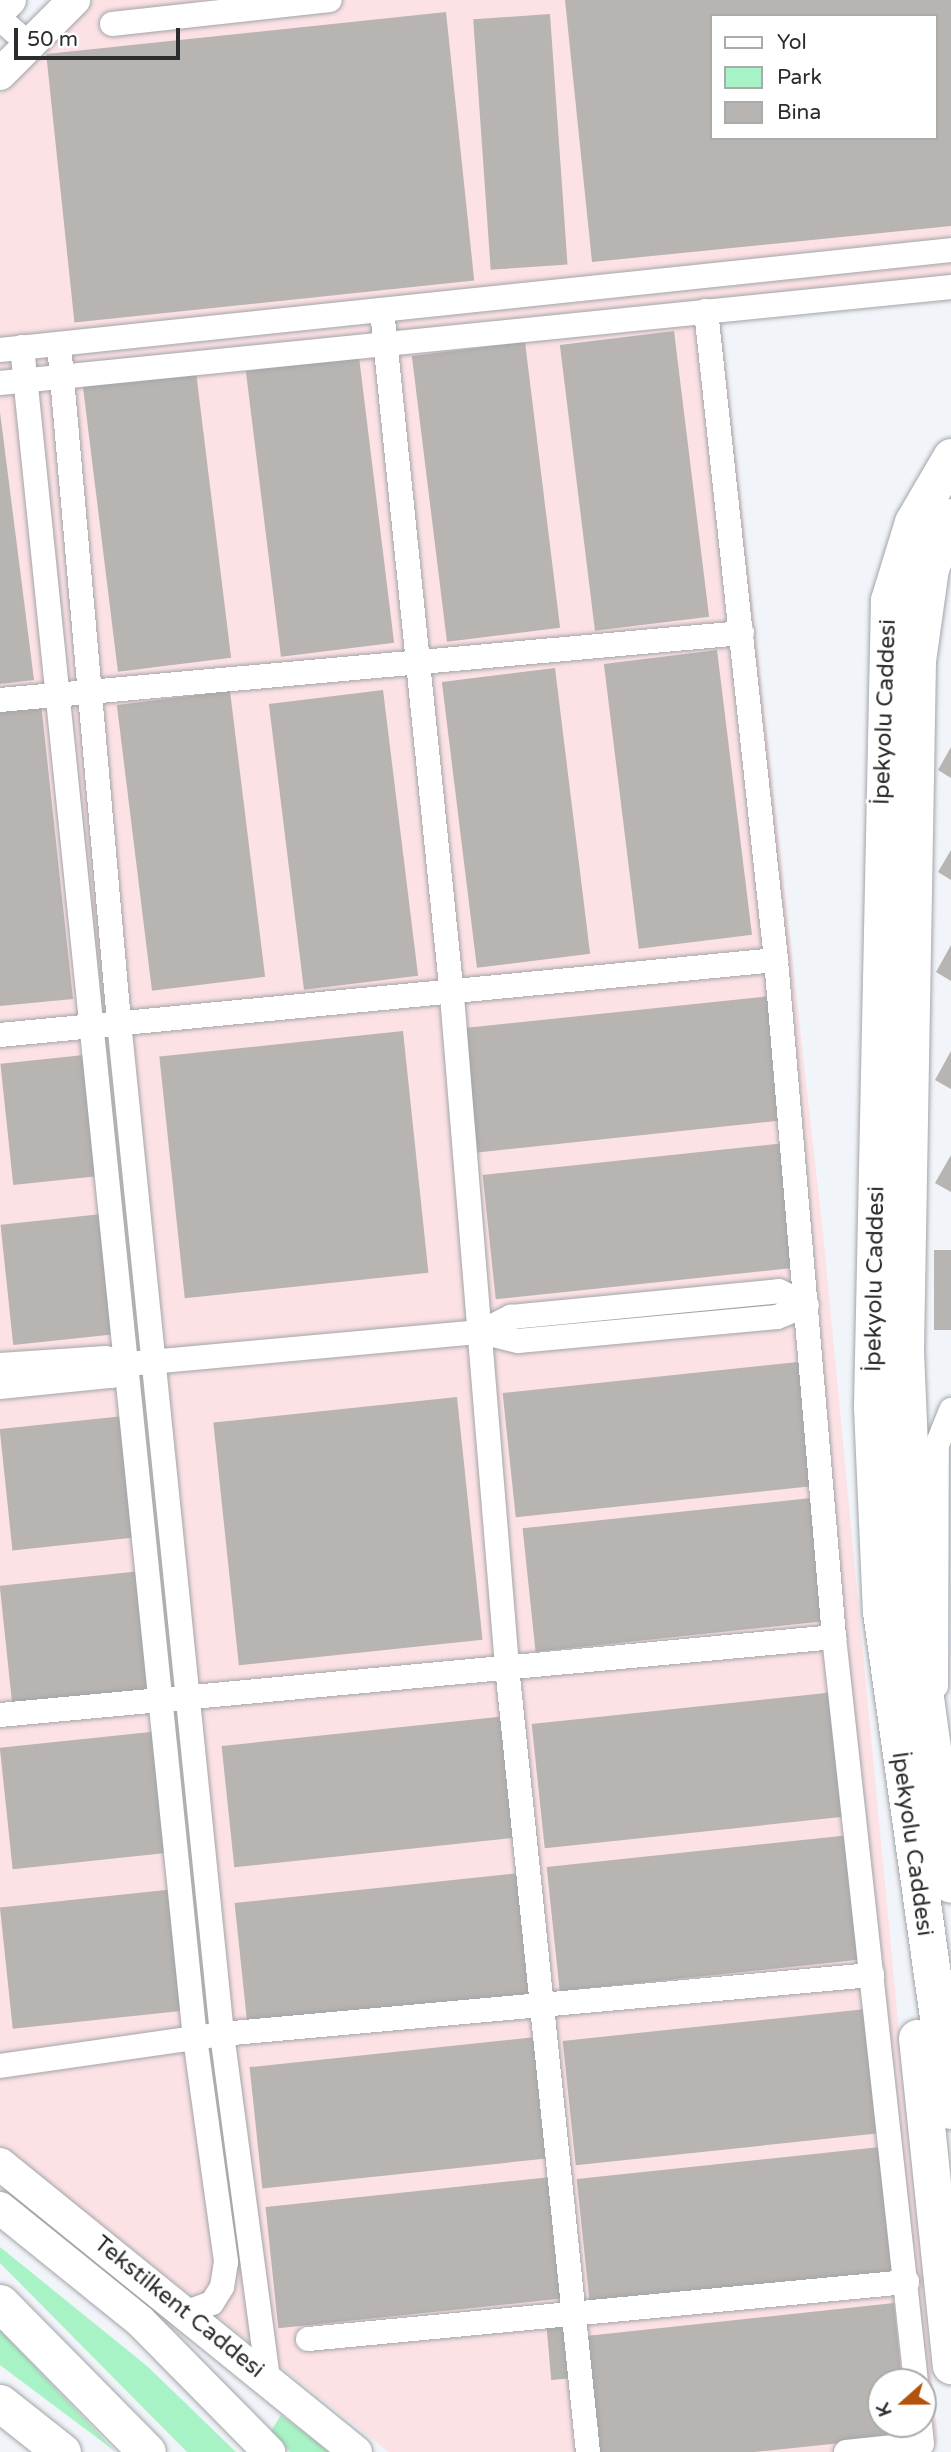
<!DOCTYPE html>
<meta charset="utf-8">
<style>
body{margin:0}
#map{position:relative;width:951px;height:2452px;overflow:hidden;background:#f1f4f8;font-family:"Varela Round",sans-serif}
div>[style]{position:absolute}
.commercial>*{inset:0;background:#fde2e5}
.built>*{inset:0;background:#e1e9f3}
.green>*{inset:0;background:#a8f3c5}
.building>*{inset:0;background:#b8b4b1;transform-origin:0 0}
.roads{filter:drop-shadow(0 0 2px #a2a5a9) drop-shadow(0 0 2px #a2a5a9)}
.minor>*{height:24px;margin:-12px;padding:0 12px;transform-origin:12px;border-radius:12px;background:#fff}
.major>*{height:32px;margin:-16px;padding:0 16px;transform-origin:16px;border-radius:16px;background:#fff}
.highway>*{height:37px;margin:-18.5px;padding:0 18.5px;transform-origin:18.5px;border-radius:18.5px;background:#fff}
span{translate:-50% -50%;white-space:nowrap;text-align:center;line-height:1.15;-webkit-text-stroke:6px #fff;paint-order:stroke}
.street-label{font-size:23px;color:#2b2c2e}
.legend{position:absolute;left:710px;top:14px;width:228px;height:126px;box-sizing:border-box;background:#fff;border:2px solid #aaabab;margin:0;padding:9px 12px;list-style:none;font-size:21px;color:#2b2c2e}
.legend li{display:flex;align-items:center;gap:14px;height:35px}
.legend b{width:35px;border:2px solid #aaabab}
.north{position:absolute;left:867px;top:2368px;width:70px;height:70px;box-sizing:border-box;background:#fff;border:2px solid #aaabab;border-radius:50%;rotate:249deg;font-size:19px;font-weight:700;line-height:28px;text-align:center;color:#2b2c2e}
.north::after{content:'';display:block;margin:auto;width:24px;height:32px;background:#b2520c;clip-path:polygon(50% 0,100% 100%,50% 72%,0 100%)}
.scale{position:absolute;left:14px;top:28px;width:166px;height:32px;box-sizing:border-box;border:4px solid #2b2c2e;border-top:0;padding-left:9px;font-size:21px;line-height:24px;white-space:nowrap;color:#2b2c2e;-webkit-text-stroke:5px #fff;paint-order:stroke}
</style>
<div id="map">
<div class="commercial">
<div style="clip-path:polygon(evenodd,93px 0,951px 0,951px 298px,721px 321px,823px 1233px,938px 2441px,931px 2452px,389px 2452px,0 2145px,0 94px,93px 0,711px 16px,935px 16px,935px 138px,711px 138px,711px 16px,93px 0,881px 2382px,923px 2382px,923px 2424px,881px 2424px,881px 2382px)"></div>
</div>
<div class="built">
<div style="clip-path:polygon(951px 1423px,951px 1714px,948px 1427px)"></div>
</div>
<div class="green">
<div style="clip-path:polygon(0 2247px,147px 2366px,236px 2452px,187px 2452px,0 2263px)"></div>
<div style="clip-path:polygon(0 2329px,0 2330px,116px 2452px,0 2365px)"></div>
<div style="clip-path:polygon(281px 2415px,330px 2452px,290px 2452px,271px 2431px)"></div>
</div>
<div class="building">
<div style="clip-path:polygon(evenodd,565px 0,951px 0,951px 226px,592px 262px,565px 0,711px 16px,935px 16px,935px 138px,711px 138px,711px 16px)"></div>
<div style="left:446px;top:12px;width:270px;height:402px;rotate:84deg"></div>
<div style="left:550px;top:14px;width:251px;height:77px;rotate:86deg"></div>
<div style="left:674px;top:331px;width:288px;height:115px;rotate:83deg"></div>
<div style="left:525px;top:342px;width:288px;height:114px;rotate:83deg"></div>
<div style="left:359px;top:357px;width:288px;height:114px;rotate:83deg"></div>
<div style="left:196px;top:372px;width:288px;height:114px;rotate:83deg"></div>
<div style="clip-path:polygon(0 412px,34px 680px,0 684px)"></div>
<div style="left:717px;top:650px;width:287px;height:114px;rotate:83deg"></div>
<div style="left:555px;top:668px;width:288px;height:114px;rotate:83deg"></div>
<div style="left:383px;top:690px;width:288px;height:115px;rotate:83deg"></div>
<div style="left:230px;top:691px;width:288px;height:114px;rotate:83deg"></div>
<div style="clip-path:polygon(41px 703px,73px 999px,0 1006px,0 709px)"></div>
<div style="clip-path:polygon(951px 747px,951px 778px,938px 770px)"></div>
<div style="clip-path:polygon(951px 850px,951px 880px,938px 872px)"></div>
<div style="clip-path:polygon(951px 945px,951px 981px,936px 972px)"></div>
<div style="left:770px;top:996px;width:125px;height:307px;rotate:84deg"></div>
<div style="left:403px;top:1031px;width:243px;height:245px;rotate:84deg"></div>
<div style="clip-path:polygon(951px 1051px,951px 1089px,935px 1080px)"></div>
<div style="left:84px;top:1055px;width:122px;height:84px;rotate:84deg"></div>
<div style="left:786px;top:1143px;width:125px;height:305px;rotate:84deg"></div>
<div style="clip-path:polygon(951px 1155px,951px 1192px,935px 1183px)"></div>
<div style="left:102px;top:1214px;width:121px;height:102px;rotate:84deg"></div>
<div style="left:934px;top:1250px;width:17px;height:80px"></div>
<div style="left:807px;top:1361px;width:125px;height:306px;rotate:84deg"></div>
<div style="left:457px;top:1397px;width:244px;height:245px;rotate:84deg"></div>
<div style="left:124px;top:1416px;width:122px;height:125px;rotate:84deg"></div>
<div style="left:811px;top:1498px;width:124px;height:290px;rotate:84deg"></div>
<div style="left:141px;top:1571px;width:122px;height:142px;rotate:84deg"></div>
<div style="left:835px;top:1692px;width:125px;height:305px;rotate:84deg"></div>
<div style="left:507px;top:1716px;width:122px;height:287px;rotate:84deg"></div>
<div style="left:160px;top:1731px;width:122px;height:161px;rotate:84deg"></div>
<div style="left:850px;top:1835px;width:125px;height:305px;rotate:84deg"></div>
<div style="left:520px;top:1873px;width:122px;height:287px;rotate:84deg"></div>
<div style="left:175px;top:1889px;width:122px;height:176px;rotate:84deg"></div>
<div style="left:866px;top:2009px;width:125px;height:305px;rotate:84deg"></div>
<div style="left:536px;top:2037px;width:122px;height:288px;rotate:84deg"></div>
<div style="left:880px;top:2147px;width:125px;height:305px;rotate:84deg"></div>
<div style="left:551px;top:2177px;width:122px;height:287px;rotate:84deg"></div>
<div style="clip-path:polygon(894px 2303px,902px 2382px,881px 2382px,881px 2424px,906px 2424px,908px 2436px,754px 2452px,599px 2452px,586px 2336px)"></div>
<div style="left:572px;top:2319px;width:59px;height:26px;rotate:85deg"></div>
</div>
<div class="roads">
<div class="minor">
<div style="left:0;top:19px;width:37px;rotate:41deg"></div>
<div style="left:112px;top:24px;width:219px;rotate:-6.3deg"></div>
<div style="left:382px;top:310px;width:690px;rotate:84.17deg"></div>
<div style="left:452px;top:996px;width:673px;rotate:85.31deg"></div>
<div style="left:507px;top:1667px;width:789px;rotate:84.11deg"></div>
<div style="left:706px;top:311px;width:653px;rotate:83.84deg"></div>
<div style="left:776px;top:960px;width:679px;rotate:85.1deg"></div>
<div style="left:834px;top:1637px;width:749px;rotate:83.72deg"></div>
<div style="left:59px;top:344px;width:681px;rotate:84.94deg"></div>
<div style="left:119px;top:1022px;width:1017px;rotate:84.19deg"></div>
<div style="left:222px;top:2034px;width:349px;rotate:82.4deg"></div>
<div style="left:22px;top:347px;width:1700px;rotate:84.16deg"></div>
<div style="left:195px;top:2038px;width:226px;rotate:82.1deg"></div>
<div style="left:226px;top:2262px;width:25px;rotate:99deg"></div>
<div style="left:222px;top:2287px;width:19px;rotate:122deg"></div>
<div style="left:212px;top:2303px;width:30px;rotate:160deg"></div>
<div style="left:0;top:350px;width:956px;rotate:-6deg"></div>
<div style="left:0;top:383px;width:956px;rotate:-5.76deg"></div>
<div style="left:0;top:700px;width:745px;rotate:-5.16deg"></div>
<div style="left:0;top:1035px;width:780px;rotate:-5.52deg"></div>
<div style="left:481px;top:1332px;width:34px;rotate:-27deg"></div>
<div style="left:511px;top:1317px;width:269px;rotate:-5.5deg"></div>
<div style="left:779px;top:1291px;width:31px;rotate:27deg"></div>
<div style="left:0;top:1365px;width:106px;rotate:-3.8deg"></div>
<div style="left:106px;top:1358px;width:23px;rotate:15deg"></div>
<div style="left:128px;top:1364px;width:354px;rotate:-5.2deg"></div>
<div style="left:481px;top:1332px;width:38px;rotate:14deg"></div>
<div style="left:518px;top:1341px;width:260px;rotate:-5.3deg"></div>
<div style="left:777px;top:1317px;width:32px;rotate:-22deg"></div>
<div style="left:0;top:1387px;width:112px;rotate:-5.7deg"></div>
<div style="left:111px;top:1376px;width:21px;rotate:-35deg"></div>
<div style="left:936px;top:1686px;width:241px;rotate:-89.8deg"></div>
<div style="left:937px;top:1445px;width:38px;rotate:-68deg"></div>
<div style="left:0;top:1715px;width:838px;rotate:-5.34deg"></div>
<div style="left:0;top:2066px;width:224px;rotate:-8.2deg"></div>
<div style="left:222px;top:2034px;width:653px;rotate:-5.19deg"></div>
<div style="left:308px;top:2339px;width:602px;rotate:-5.44deg"></div>
<div style="left:846px;top:2452px;width:76px;rotate:-6deg"></div>
<div style="left:922px;top:2444px;width:20px;rotate:-96deg"></div>
</div>
<div class="major">
<div style="left:0;top:10px;width:14px;rotate:-45deg"></div>
<div style="left:0;top:74px;width:105px;rotate:-45deg"></div>
<div style="left:0;top:2164px;width:458px;rotate:39deg"></div>
<div style="left:0;top:2208px;width:180px;rotate:38.9deg"></div>
<div style="left:140px;top:2321px;width:184px;rotate:45.4deg"></div>
</div>
<div class="highway">
<div style="left:951px;top:457px;width:75px;rotate:120.3deg"></div>
<div style="left:913px;top:522px;width:82px;rotate:107.1deg"></div>
<div style="left:889px;top:600px;width:807px;rotate:91.21deg"></div>
<div style="left:872px;top:1407px;width:204px;rotate:87.5deg"></div>
<div style="left:881px;top:1611px;width:504px;rotate:82.01deg"></div>
<div style="left:951px;top:517px;width:55px;rotate:112.4deg"></div>
<div style="left:930px;top:568px;width:94px;rotate:98deg"></div>
<div style="left:917px;top:661px;width:690px;rotate:91deg"></div>
<div style="left:905px;top:1351px;width:289px;rotate:87.6deg"></div>
<div style="left:917px;top:1640px;width:246px;rotate:82.1deg"></div>
<div style="left:917px;top:2038px;width:329px;rotate:84.1deg"></div>
<div style="left:0;top:2303px;width:209px;rotate:45.4deg"></div>
<div style="left:0;top:2403px;width:79px;rotate:38.3deg"></div>
</div>
</div>
<div class="street-label">
<span style="left:885px;top:712px;rotate:-88deg">İpekyolu Caddesi</span>
<span style="left:875px;top:1279px;rotate:-89deg">İpekyolu Caddesi</span>
<span style="left:912px;top:1844px;rotate:82deg">İpekyolu Caddesi</span>
<span style="left:179px;top:2307px;rotate:39deg">Tekstilkent Caddesi</span>
</div>
<ul class="legend">
<li><b style="height:9px;background:#fff"></b>Yol</li>
<li><b style="height:19px;background:#a8f3c5"></b>Park</li>
<li><b style="height:19px;background:#b8b4b1"></b>Bina</li>
</ul>
<div class="north">K</div>
<div class="scale">50 m</div>
</div>
